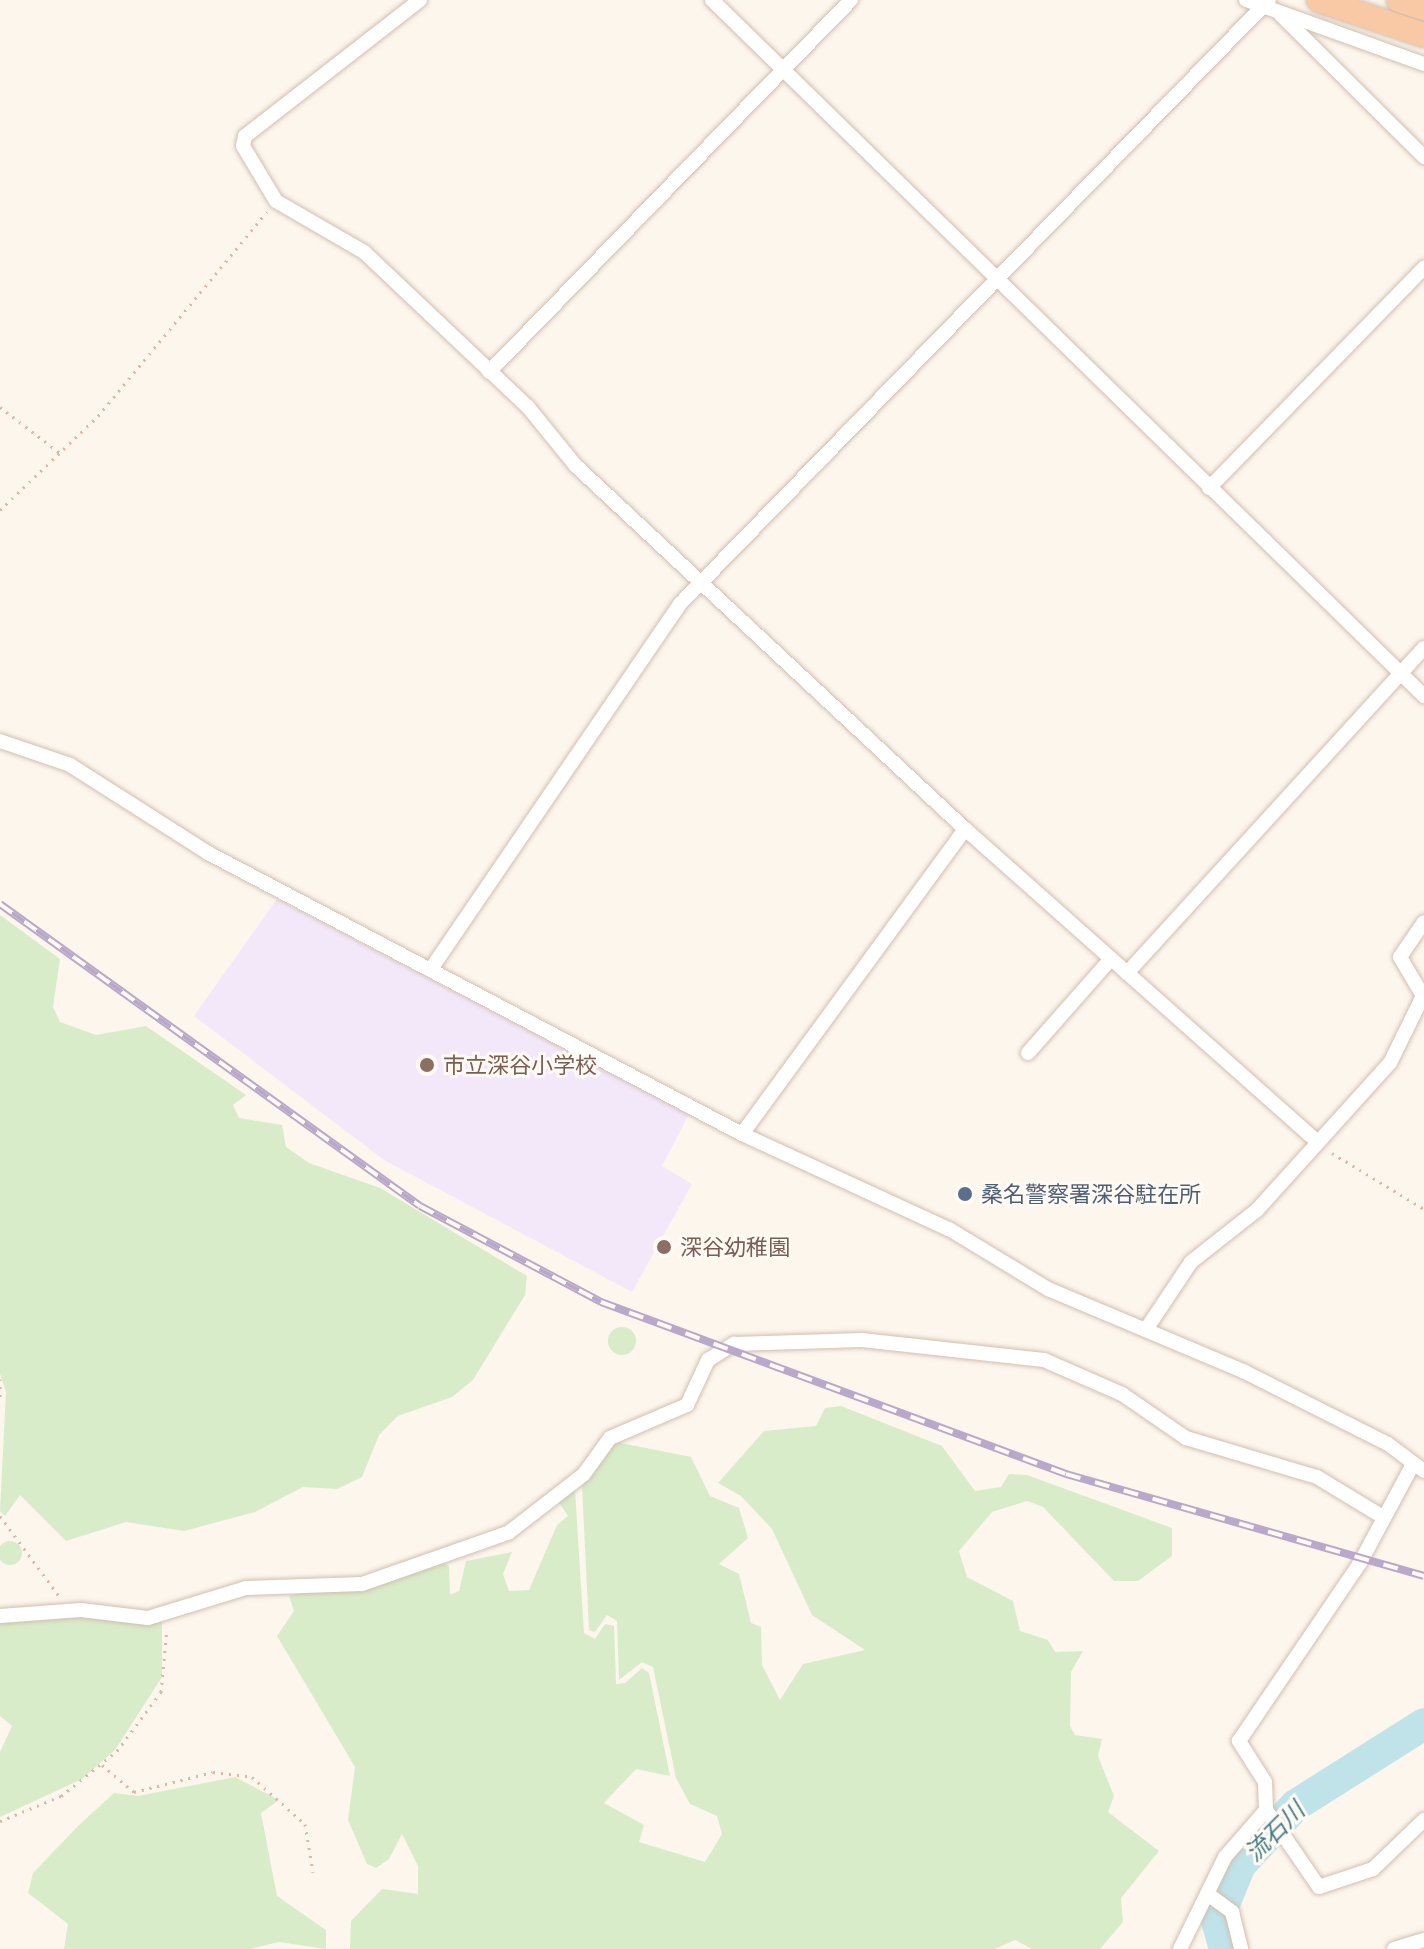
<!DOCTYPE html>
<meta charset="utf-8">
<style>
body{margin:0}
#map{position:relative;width:1424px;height:1949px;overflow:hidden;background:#fdf6ec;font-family:"Noto Sans","Noto Sans JP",sans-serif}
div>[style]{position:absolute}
.education>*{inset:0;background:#f3e8fa}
.green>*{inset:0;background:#d8ecc9}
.round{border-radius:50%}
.river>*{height:32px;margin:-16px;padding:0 16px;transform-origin:16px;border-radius:16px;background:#bfe3e8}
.path>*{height:3px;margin-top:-1.5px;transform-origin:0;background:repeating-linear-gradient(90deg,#d9b8a5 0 2px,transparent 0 8px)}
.roads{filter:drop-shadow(0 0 2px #d1beb0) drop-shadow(0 0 2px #d1beb0)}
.minor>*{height:14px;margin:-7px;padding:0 7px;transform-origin:7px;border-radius:7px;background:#fff}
.trunk>*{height:24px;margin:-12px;padding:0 12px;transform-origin:12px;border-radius:12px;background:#f9c8a4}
.rail>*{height:8px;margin-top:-4px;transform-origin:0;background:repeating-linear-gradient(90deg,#fffaf3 0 15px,#b9a8c9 0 30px);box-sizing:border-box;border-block:2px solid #b9a8c9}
.dots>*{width:22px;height:22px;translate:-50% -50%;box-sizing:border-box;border:4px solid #fffaf3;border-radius:50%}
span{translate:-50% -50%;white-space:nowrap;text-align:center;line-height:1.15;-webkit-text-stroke:6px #fffaf3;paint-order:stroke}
.education-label{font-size:22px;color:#785e54}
.left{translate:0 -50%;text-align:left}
.service-label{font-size:22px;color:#4e5e75}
.water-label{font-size:24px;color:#437c86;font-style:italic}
</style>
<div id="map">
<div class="education">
<div style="clip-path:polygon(277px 899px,689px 1114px,662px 1166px,692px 1184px,632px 1292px,384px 1160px,194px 1016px)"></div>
</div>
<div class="green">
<div style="clip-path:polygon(0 915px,60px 959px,53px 1007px,60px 1022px,96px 1035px,146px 1026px,246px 1095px,233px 1105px,239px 1118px,282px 1125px,286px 1147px,309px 1163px,380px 1188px,527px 1276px,525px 1295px,473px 1380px,452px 1397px,398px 1416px,379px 1435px,362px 1477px,337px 1489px,303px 1487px,255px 1512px,184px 1531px,126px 1522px,66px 1541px,20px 1495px,5px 1516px,0 1511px,6px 1392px,0 1374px)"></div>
<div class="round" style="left:608px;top:1327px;width:28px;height:28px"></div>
<div style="clip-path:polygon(841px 1406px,942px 1446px,975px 1491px,1001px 1487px,1009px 1474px,1027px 1475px,1172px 1528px,1172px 1556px,1138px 1581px,1114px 1581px,1043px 1507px,1027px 1501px,992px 1512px,959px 1551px,967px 1577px,1013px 1601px,1020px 1631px,1048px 1640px,1055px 1652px,1083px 1651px,1071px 1672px,1070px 1726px,1075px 1735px,1102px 1739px,1098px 1756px,1114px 1796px,1108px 1812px,1159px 1851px,1121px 1898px,1123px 1922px,1100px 1949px,1032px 1949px,1015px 1940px,995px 1949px,350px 1949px,351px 1921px,382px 1889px,418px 1894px,418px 1866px,402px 1834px,389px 1859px,376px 1868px,367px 1864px,348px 1820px,355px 1767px,277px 1636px,294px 1611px,289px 1596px,439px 1560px,449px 1566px,450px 1595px,459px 1591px,466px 1561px,512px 1552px,503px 1574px,509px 1591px,529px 1590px,557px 1525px,568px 1516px,558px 1501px,575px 1490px,584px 1633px,595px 1639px,605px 1624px,614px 1626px,616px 1684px,625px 1683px,642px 1668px,649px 1673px,670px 1776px,636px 1769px,604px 1803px,644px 1825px,639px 1842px,705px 1862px,722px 1834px,717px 1816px,690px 1804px,676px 1778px,653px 1667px,642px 1662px,619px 1680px,617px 1621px,607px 1615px,595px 1632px,589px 1630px,582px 1486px,611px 1441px,691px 1457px,710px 1496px,739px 1508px,748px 1538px,719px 1564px,739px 1574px,751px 1623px,761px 1627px,762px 1665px,780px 1700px,803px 1664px,865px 1650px,812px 1615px,772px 1529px,741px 1496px,718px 1483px,764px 1431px,816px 1426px,825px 1408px)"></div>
<div class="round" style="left:-2px;top:1541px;width:24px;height:24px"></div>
<div style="clip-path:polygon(33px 1613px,162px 1620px,162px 1677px,115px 1750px,82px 1779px,0 1817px,0 1752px,12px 1726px,0 1716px,0 1619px)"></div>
<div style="clip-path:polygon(235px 1777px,279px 1800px,261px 1813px,277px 1896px,326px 1930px,326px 1949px,279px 1942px,250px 1949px,64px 1949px,68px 1924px,28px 1893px,33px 1873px,78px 1826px,114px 1793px,138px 1796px)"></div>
</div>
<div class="river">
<div style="left:1225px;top:1949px;width:29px;rotate:-106deg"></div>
<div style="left:1217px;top:1921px;width:61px;rotate:-67.7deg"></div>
<div style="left:1240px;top:1865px;width:82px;rotate:-47deg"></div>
<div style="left:1296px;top:1805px;width:151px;rotate:-32.3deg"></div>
</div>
<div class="path">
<div style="left:0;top:407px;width:76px;rotate:37.5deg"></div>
<div style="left:0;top:510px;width:136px;rotate:-43.8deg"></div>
<div style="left:98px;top:416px;width:265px;rotate:-50.4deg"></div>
<div style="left:1332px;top:1153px;width:108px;rotate:31.3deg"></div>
<div style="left:0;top:1379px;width:23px;rotate:90deg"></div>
<div style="left:0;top:1516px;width:99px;rotate:53.6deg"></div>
<div style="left:102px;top:1765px;width:42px;rotate:40.2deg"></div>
<div style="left:134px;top:1792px;width:81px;rotate:-14.2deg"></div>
<div style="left:213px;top:1772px;width:39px;rotate:7deg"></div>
<div style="left:252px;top:1777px;width:71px;rotate:41.6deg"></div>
<div style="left:305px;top:1824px;width:49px;rotate:80.5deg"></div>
<div style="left:0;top:1821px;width:66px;rotate:-22.3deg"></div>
<div style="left:61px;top:1796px;width:72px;rotate:-38.8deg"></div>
<div style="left:117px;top:1751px;width:74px;rotate:-53.3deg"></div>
<div style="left:161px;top:1692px;width:64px;rotate:-84.6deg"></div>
</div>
<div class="roads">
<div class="minor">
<div style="left:420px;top:0;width:222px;rotate:142.1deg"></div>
<div style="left:245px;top:136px;width:10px;rotate:101deg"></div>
<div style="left:243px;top:146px;width:64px;rotate:59deg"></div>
<div style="left:276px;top:201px;width:102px;rotate:30.1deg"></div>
<div style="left:364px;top:252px;width:226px;rotate:43.4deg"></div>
<div style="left:528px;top:407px;width:76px;rotate:50.9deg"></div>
<div style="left:576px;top:466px;width:532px;rotate:43.02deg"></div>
<div style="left:965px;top:829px;width:472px;rotate:41.6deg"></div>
<div style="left:712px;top:0;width:996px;rotate:44.35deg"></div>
<div style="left:1246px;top:0;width:189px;rotate:19.8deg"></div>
<div style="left:1281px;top:15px;width:202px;rotate:44.8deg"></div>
<div style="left:489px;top:372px;width:519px;rotate:-45.78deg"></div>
<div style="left:1209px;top:488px;width:308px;rotate:-45.7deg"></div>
<div style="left:0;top:741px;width:74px;rotate:18.9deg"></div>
<div style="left:70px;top:765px;width:164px;rotate:32.5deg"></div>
<div style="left:208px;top:853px;width:603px;rotate:27.75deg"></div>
<div style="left:742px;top:1134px;width:228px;rotate:24.7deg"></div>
<div style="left:949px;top:1229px;width:116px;rotate:31.2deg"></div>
<div style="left:1048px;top:1289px;width:214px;rotate:22.8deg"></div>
<div style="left:1245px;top:1372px;width:160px;rotate:26.7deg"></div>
<div style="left:1388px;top:1444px;width:45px;rotate:36.9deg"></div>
<div style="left:431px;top:969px;width:443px;rotate:-55.7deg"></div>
<div style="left:681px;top:603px;width:842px;rotate:-45.72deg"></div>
<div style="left:1127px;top:973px;width:440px;rotate:-47.6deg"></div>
<div style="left:1028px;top:1053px;width:125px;rotate:-48.6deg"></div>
<div style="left:742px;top:1134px;width:378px;rotate:-53.8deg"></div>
<div style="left:1147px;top:1328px;width:79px;rotate:-56.3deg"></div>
<div style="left:1191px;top:1262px;width:84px;rotate:-38.2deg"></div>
<div style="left:1257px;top:1210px;width:198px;rotate:-47.9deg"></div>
<div style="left:1390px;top:1063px;width:75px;rotate:-63.8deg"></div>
<div style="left:1423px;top:996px;width:45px;rotate:-120.5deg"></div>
<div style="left:1400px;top:957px;width:42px;rotate:-55.6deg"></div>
<div style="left:0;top:1616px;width:81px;rotate:-4.2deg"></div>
<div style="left:81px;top:1610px;width:67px;rotate:6.8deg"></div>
<div style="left:148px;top:1618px;width:102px;rotate:-17deg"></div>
<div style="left:246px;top:1588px;width:116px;rotate:-2deg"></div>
<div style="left:362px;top:1584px;width:155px;rotate:-19.3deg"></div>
<div style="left:508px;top:1533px;width:96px;rotate:-37.8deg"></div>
<div style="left:584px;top:1474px;width:44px;rotate:-54.2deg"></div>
<div style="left:610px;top:1438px;width:84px;rotate:-23.2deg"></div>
<div style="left:687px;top:1405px;width:50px;rotate:-65deg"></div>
<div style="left:708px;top:1360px;width:31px;rotate:-32deg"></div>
<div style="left:734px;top:1344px;width:128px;rotate:-1.8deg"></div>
<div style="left:862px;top:1340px;width:183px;rotate:6.3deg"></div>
<div style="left:1044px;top:1360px;width:85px;rotate:23.6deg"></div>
<div style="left:1122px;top:1394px;width:78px;rotate:34.5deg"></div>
<div style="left:1186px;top:1438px;width:137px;rotate:16.6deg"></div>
<div style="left:1317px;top:1477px;width:77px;rotate:31.2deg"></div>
<div style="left:1266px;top:1810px;width:93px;rotate:55.5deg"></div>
<div style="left:1319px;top:1887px;width:57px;rotate:-18.4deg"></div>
<div style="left:1373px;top:1869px;width:71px;rotate:-43.9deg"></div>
<div style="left:1209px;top:1895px;width:29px;rotate:36deg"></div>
<div style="left:1232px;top:1912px;width:38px;rotate:76deg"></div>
<div style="left:1180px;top:1949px;width:102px;rotate:-63.9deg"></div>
<div style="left:1225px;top:1857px;width:62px;rotate:-48.9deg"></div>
<div style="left:1266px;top:1810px;width:28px;rotate:-92deg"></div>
<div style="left:1265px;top:1782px;width:49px;rotate:-122.4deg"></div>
<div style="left:1239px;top:1741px;width:215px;rotate:-55.8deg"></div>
<div style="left:1360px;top:1563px;width:110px;rotate:-61.8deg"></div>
<div style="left:1394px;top:1949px;width:31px;rotate:-17deg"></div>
</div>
<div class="trunk">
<div style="left:1319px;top:0;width:111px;rotate:18.4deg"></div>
<div style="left:1399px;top:0;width:26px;rotate:18deg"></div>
</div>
</div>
<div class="rail">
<div style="left:0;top:904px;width:517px;rotate:35.72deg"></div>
<div style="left:420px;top:1206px;width:205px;rotate:27.9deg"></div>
<div style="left:601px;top:1302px;width:496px;rotate:20.3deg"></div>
<div style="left:1066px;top:1474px;width:372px;rotate:15.9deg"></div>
</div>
<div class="dots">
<div style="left:427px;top:1065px;background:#8d6e63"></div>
<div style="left:965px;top:1194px;background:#5c6f8a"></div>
<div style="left:664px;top:1247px;background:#8d6e63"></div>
</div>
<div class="education-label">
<span class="left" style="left:443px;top:1065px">市立深谷小学校</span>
<span class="left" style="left:680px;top:1247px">深谷幼稚園</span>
</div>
<div class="service-label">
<span class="left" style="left:981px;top:1194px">桑名警察署深谷駐在所</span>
</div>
<div class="water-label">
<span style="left:1274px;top:1831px;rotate:-45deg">流石川</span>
</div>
</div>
